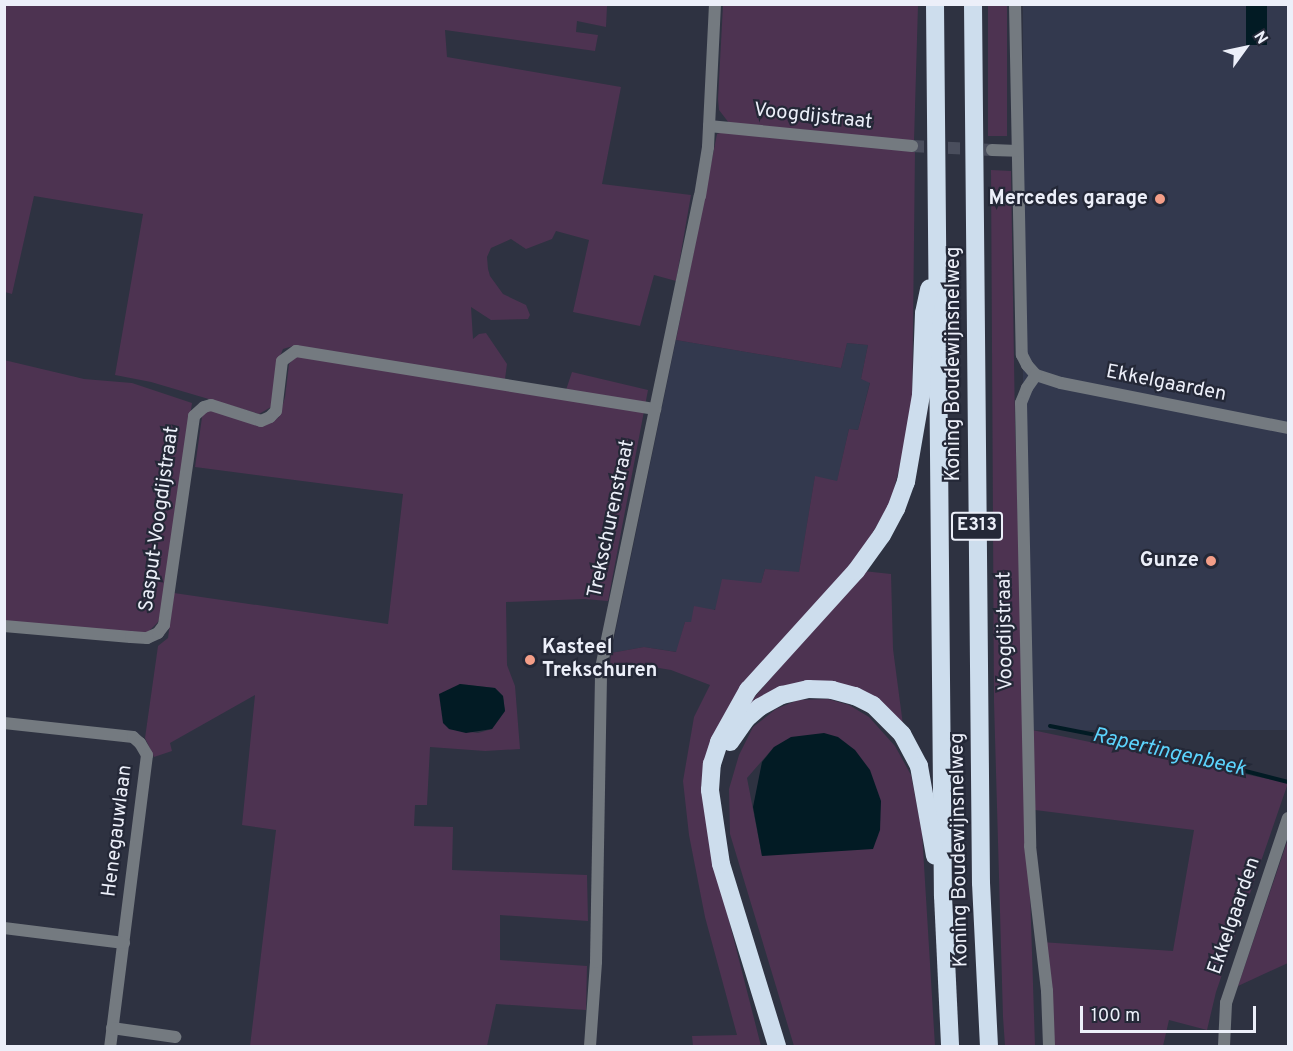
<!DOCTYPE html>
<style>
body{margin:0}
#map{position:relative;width:1293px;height:1051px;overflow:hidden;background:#2e3241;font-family:Overpass,sans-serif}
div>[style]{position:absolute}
.built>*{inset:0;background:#33394e;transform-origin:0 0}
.green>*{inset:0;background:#4d3351;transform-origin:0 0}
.water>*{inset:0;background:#021b24;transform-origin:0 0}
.stream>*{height:4px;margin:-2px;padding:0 2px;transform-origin:2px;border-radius:2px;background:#021b24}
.minor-tunnel>*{height:12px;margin-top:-6px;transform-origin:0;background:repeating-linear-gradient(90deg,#4a4e5d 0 12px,transparent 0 18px)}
.minor>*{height:12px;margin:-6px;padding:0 6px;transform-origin:6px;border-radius:6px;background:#747a80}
.motorway>*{height:18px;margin:-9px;padding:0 9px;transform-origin:9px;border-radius:9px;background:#cddded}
.dots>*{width:16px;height:16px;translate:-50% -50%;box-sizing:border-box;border:3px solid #242837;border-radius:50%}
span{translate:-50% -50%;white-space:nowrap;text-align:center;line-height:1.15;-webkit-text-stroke:4.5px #242837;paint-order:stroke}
.shield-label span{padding:2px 4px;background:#242837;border:2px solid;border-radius:4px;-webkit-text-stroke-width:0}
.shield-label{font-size:18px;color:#eceff9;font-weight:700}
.street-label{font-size:20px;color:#eceff9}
.poi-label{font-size:20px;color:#eceff9;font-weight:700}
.right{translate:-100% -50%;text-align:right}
.left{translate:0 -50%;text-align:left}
.water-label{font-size:21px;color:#5cd4fd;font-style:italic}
.frame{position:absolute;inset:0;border:6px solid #eceff9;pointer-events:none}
.north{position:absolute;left:1215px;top:18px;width:60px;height:60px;-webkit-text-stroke:4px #242837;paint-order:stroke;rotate:57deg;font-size:16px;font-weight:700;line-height:24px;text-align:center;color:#eceff9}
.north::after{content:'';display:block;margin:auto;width:21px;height:27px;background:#eceff9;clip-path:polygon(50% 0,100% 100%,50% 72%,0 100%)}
.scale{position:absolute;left:1080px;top:1006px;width:176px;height:27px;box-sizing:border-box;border:3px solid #eceff9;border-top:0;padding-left:8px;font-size:18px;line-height:21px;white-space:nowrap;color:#eceff9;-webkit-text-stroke:4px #242837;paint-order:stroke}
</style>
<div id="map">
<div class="built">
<div style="left:1023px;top:5px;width:265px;height:725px"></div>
<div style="clip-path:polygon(676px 340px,841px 368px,847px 343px,868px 345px,861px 379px,870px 382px,858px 430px,849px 429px,837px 482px,815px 477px,799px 573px,765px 569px,761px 583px,691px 623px,685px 622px,677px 652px,644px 647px,611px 653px)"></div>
</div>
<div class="green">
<div style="clip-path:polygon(601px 4px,607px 6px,606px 27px,577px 21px,576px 32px,598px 35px,595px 51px,445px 30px,447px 57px,621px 87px,602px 184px,691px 195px,676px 281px,654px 275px,640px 326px,573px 312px,589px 240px,556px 231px,552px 239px,526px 249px,511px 239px,491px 248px,487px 257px,488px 269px,490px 276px,503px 294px,526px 305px,530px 315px,528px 319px,491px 320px,471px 307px,473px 339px,479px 334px,486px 333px,507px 364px,505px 379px,293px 346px,283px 349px,279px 359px,271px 407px,259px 414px,151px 382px,115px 375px,143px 214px,34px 196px,12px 294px,5px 292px,5px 5px)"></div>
<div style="clip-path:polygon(723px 5px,918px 5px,914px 141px,729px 123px,719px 110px,718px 99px)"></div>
<div style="left:988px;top:5px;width:19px;height:131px"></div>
<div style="clip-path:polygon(723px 132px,915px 150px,912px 417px,891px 501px,862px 551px,715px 735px,710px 846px,761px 1046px,693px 1046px,692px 1036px,737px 1035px,705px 917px,689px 835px,683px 781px,694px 717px,710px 685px,671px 670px,641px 665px,610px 665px,611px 653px,644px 647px,676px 652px,685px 622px,691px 622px,694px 606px,715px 610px,722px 579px,761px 583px,765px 569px,799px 572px,815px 476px,837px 481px,849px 429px,858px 430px,870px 383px,861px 379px,868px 345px,847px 343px,841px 368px,676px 340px,717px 134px)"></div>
<div style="clip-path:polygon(991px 170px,1011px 171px,1015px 424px,1035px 1046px,1005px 1046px,1003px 1017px,994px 702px)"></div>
<div style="clip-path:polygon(evenodd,296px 356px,564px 396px,572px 372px,648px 390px,608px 601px,584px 599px,506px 602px,507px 665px,515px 686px,520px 749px,485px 751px,430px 747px,427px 805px,415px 805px,414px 826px,453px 827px,452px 870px,587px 875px,588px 921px,500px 915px,500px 960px,587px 966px,586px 1010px,496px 1004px,487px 1046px,250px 1046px,276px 830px,242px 825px,255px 695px,170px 743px,172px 751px,154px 757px,145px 738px,158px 646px,168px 638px,174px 593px,388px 624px,403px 494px,195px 467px,202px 417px,207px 410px,271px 423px,279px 417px,285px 397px,289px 364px,296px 356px,459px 684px,495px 688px,503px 696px,505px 711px,492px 729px,478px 733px,449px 729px,459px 684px)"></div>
<div style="clip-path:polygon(4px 360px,84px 379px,132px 383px,192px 403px,162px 610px,158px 622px,147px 633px,5px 621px)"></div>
<div style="clip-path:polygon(863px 571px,891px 574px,893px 649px,903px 725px,853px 688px,746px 707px)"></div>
<div style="clip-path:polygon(evenodd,828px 699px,849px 705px,869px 717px,895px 746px,911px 775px,922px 832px,935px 1046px,794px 1046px,730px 834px,729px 789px,739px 755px,753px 727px,776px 709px,798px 700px,828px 699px,774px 747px,762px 856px,747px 778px,774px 747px)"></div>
<div style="clip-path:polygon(1032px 730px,1288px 783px,1216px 992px,1207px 1030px,1169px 1020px,1163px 1046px,1047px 1046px,1041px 942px,1173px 951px,1194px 830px,1035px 810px)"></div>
<div style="clip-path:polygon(1288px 839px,1288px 963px,1238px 986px)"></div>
</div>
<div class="water">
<div style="left:1246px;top:5px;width:21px;height:40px"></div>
<div style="clip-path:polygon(460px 684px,495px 688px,503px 696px,505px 711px,492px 729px,466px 733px,449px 729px,443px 723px,439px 694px)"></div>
<div style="clip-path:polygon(824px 733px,838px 737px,855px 750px,870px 770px,881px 801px,880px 830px,873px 849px,762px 856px,753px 807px,762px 762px,774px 747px,791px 737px)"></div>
</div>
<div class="stream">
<div style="left:1050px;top:726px;width:89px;rotate:11.1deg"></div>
<div style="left:1137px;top:743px;width:156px;rotate:14.5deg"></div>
</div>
<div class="minor-tunnel">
<div style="left:912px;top:146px;width:80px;rotate:2.9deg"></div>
</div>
<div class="minor">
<div style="left:1015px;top:4px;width:351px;rotate:88.9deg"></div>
<div style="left:1022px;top:355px;width:11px;rotate:63deg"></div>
<div style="left:1027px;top:365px;width:13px;rotate:48deg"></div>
<div style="left:1036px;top:375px;width:26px;rotate:18deg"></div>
<div style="left:1061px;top:383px;width:231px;rotate:11.2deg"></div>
<div style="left:709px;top:126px;width:204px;rotate:5.6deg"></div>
<div style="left:992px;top:150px;width:25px;rotate:2deg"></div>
<div style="left:1036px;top:375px;width:16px;rotate:125deg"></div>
<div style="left:1027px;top:388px;width:16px;rotate:112deg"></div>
<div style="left:1021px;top:403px;width:443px;rotate:88.8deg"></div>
<div style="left:1030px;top:846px;width:146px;rotate:83.3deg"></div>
<div style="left:1047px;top:991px;width:55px;rotate:87.9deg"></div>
<div style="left:4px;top:626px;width:127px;rotate:5deg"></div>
<div style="left:131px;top:637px;width:16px;rotate:4deg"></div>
<div style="left:147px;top:638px;width:12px;rotate:-24deg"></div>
<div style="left:158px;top:633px;width:10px;rotate:-53deg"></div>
<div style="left:164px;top:625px;width:211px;rotate:-81.8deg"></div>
<div style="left:194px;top:416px;width:13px;rotate:-42deg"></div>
<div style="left:204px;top:407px;width:7px;rotate:-16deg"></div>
<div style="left:211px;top:405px;width:52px;rotate:17.7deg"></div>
<div style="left:261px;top:421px;width:10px;rotate:-24deg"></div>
<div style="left:270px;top:417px;width:8px;rotate:-45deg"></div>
<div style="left:276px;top:411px;width:50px;rotate:-83.2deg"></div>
<div style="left:282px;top:361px;width:17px;rotate:-36deg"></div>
<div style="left:296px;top:351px;width:364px;rotate:9.2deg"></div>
<div style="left:4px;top:723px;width:130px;rotate:6.2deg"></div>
<div style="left:133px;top:737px;width:9px;rotate:41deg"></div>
<div style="left:140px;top:743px;width:14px;rotate:60deg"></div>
<div style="left:147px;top:755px;width:293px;rotate:97.2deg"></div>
<div style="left:4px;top:928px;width:121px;rotate:7.1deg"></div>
<div style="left:112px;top:1028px;width:64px;rotate:8.1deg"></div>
<div style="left:590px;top:1046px;width:84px;rotate:-85.9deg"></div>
<div style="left:596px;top:962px;width:294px;rotate:-89deg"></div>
<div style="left:601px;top:668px;width:482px;rotate:-78.2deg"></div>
<div style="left:700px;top:196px;width:50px;rotate:-80.7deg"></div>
<div style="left:708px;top:147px;width:143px;rotate:-87.2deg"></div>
<div style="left:1224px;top:1046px;width:43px;rotate:-87.3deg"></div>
<div style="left:1226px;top:1003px;width:195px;rotate:-71.5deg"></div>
</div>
<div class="motorway">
<div style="left:935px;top:4px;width:892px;rotate:89.49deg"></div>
<div style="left:943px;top:896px;width:150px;rotate:87.3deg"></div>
<div style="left:973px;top:4px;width:879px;rotate:89.48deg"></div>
<div style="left:981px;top:883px;width:163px;rotate:87.2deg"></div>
<div style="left:730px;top:742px;width:28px;rotate:-55deg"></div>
<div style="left:746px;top:719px;width:18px;rotate:-41deg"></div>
<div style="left:760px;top:707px;width:25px;rotate:-29deg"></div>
<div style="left:782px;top:695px;width:27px;rotate:-13deg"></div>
<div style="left:808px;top:689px;width:24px;rotate:2deg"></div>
<div style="left:832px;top:690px;width:24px;rotate:15deg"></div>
<div style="left:855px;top:696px;width:20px;rotate:27deg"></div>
<div style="left:873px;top:705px;width:41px;rotate:45deg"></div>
<div style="left:902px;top:734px;width:36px;rotate:62deg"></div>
<div style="left:919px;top:766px;width:91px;rotate:79.9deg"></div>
<div style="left:777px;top:1046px;width:190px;rotate:-107.1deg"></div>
<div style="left:721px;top:864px;width:75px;rotate:-98.5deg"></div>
<div style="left:710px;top:790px;width:26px;rotate:-86deg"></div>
<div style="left:712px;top:764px;width:23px;rotate:-72deg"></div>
<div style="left:719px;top:742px;width:60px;rotate:-60.9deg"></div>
<div style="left:748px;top:690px;width:161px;rotate:-47.8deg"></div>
<div style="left:856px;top:571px;width:44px;rotate:-54.2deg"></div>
<div style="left:882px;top:535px;width:30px;rotate:-62deg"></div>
<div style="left:896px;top:509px;width:29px;rotate:-70deg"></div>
<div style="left:906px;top:482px;width:88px;rotate:-80.2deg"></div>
<div style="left:921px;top:395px;width:82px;rotate:-87.9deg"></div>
<div style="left:924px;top:313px;width:25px;rotate:-78deg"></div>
</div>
<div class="dots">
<div style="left:1160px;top:199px;background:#f49e88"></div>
<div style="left:1211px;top:561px;background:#f49e88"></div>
<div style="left:530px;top:660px;background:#f49e88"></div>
</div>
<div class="shield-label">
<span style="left:977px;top:526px">E313</span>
</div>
<div class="street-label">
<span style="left:813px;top:117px;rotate:6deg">Voogdijstraat</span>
<span style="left:954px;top:364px;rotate:-90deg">Koning Boudewijnsnelweg</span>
<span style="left:1166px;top:384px;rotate:11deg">Ekkelgaarden</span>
<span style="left:160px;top:519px;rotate:-82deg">Sasput-Voogdijstraat</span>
<span style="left:612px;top:519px;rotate:-78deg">Trekschurenstraat</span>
<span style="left:1006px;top:631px;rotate:-91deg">Voogdijstraat</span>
<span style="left:118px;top:831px;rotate:-83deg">Henegauwlaan</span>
<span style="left:960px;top:850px;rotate:-91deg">Koning Boudewijnsnelweg</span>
<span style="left:1235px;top:916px;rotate:-71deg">Ekkelgaarden</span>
</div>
<div class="poi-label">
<span class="right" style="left:1148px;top:199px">Mercedes garage</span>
<span class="right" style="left:1199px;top:561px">Gunze</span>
<span class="left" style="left:542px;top:660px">Kasteel<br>Trekschuren</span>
</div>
<div class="water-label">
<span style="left:1169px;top:753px;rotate:13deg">Rapertingenbeek</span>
</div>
<div class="frame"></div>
<div class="north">N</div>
<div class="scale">100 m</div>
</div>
